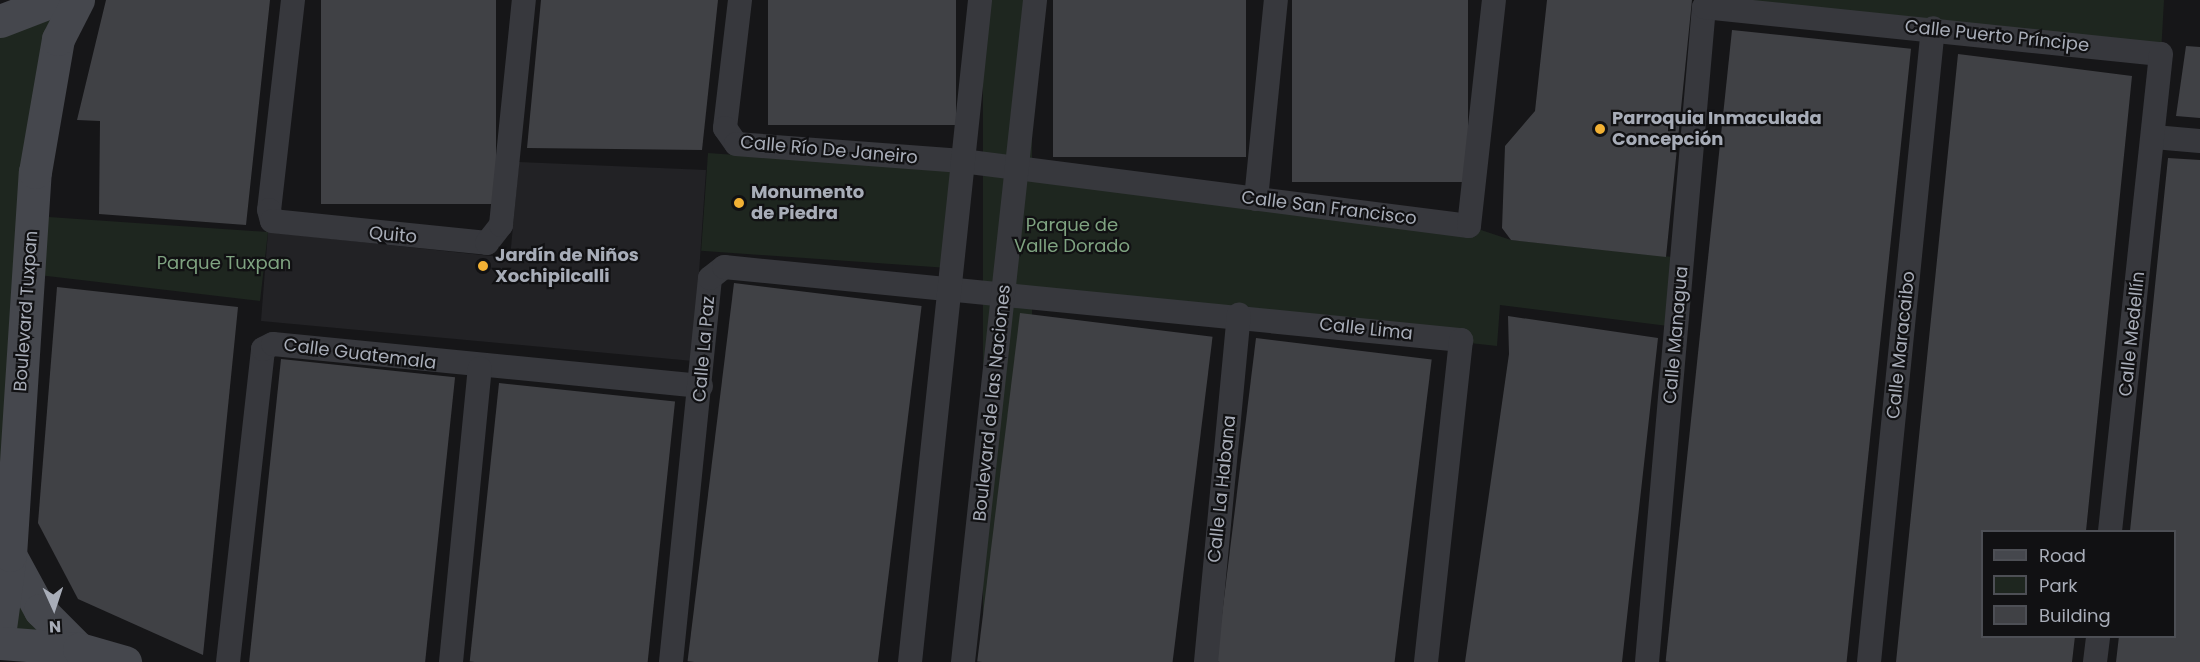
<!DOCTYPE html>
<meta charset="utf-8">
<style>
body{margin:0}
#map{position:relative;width:2200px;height:662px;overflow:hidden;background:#161618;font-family:Poppins,sans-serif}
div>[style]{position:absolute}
.built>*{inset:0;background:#222225}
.green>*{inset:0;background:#1e261f;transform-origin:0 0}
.building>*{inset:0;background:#404145;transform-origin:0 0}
.street>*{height:24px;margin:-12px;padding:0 12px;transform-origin:12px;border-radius:12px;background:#37383d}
.secondary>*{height:33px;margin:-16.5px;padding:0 16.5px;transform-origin:16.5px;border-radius:16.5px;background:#45474d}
.dots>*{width:16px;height:16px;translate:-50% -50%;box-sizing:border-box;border:3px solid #111113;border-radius:50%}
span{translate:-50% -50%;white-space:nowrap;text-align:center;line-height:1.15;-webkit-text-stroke:4.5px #111113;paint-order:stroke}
.street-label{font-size:18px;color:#a8adb8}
.poi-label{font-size:18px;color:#a8adb8;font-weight:700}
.left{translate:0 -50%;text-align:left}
.park-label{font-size:18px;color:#7fa381}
.legend{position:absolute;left:1981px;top:530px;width:195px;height:108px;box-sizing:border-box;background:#111113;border:2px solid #4d4f55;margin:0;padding:8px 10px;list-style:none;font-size:18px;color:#a8adb8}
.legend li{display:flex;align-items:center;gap:12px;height:30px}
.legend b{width:30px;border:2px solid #4d4f55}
.north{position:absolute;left:24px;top:578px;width:60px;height:60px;-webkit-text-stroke:4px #111113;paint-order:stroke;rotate:177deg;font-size:16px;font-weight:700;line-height:24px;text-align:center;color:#a8adb8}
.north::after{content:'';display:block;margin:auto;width:21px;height:27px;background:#a8adb8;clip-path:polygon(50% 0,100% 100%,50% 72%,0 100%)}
</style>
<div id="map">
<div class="built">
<div style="clip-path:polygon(519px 162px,706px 170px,693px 361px,261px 321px,268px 232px,510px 258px)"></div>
</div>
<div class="green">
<div style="left:983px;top:0;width:49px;height:666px"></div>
<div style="clip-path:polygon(1703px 0,2164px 0,2161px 54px)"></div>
<div style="clip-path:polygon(38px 11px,65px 21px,9px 555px,73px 647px,0 641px,0 23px)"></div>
<div style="left:708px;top:153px;width:248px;height:98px;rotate:4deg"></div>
<div style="clip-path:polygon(1017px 167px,1469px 226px,1511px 240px,1682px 258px,1676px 327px,1500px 305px,1497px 346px,1005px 292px)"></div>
<div style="clip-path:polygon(34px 216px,268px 232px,260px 301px,30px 274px)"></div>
</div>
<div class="building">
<div style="clip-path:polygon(106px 0,270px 0,246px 225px,99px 214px,100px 121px,77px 120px)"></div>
<div style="left:321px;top:0;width:175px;height:204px"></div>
<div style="clip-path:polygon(541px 0,718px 0,702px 150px,527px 148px)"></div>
<div style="left:768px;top:0;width:188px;height:125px"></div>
<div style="left:1053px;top:0;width:193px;height:157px"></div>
<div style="left:1292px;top:0;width:176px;height:182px"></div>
<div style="clip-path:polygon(1547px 0,1692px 0,1666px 257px,1511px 240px,1502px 228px,1505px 146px,1535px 111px)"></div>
<div style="left:1732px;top:30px;width:180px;height:635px;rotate:6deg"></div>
<div style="clip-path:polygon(2186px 46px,2200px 47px,2200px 118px,2176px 116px)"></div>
<div style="clip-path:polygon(1958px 54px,2132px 76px,2086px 531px,1983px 531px,1983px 636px,2075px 636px,2072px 662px,1896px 662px)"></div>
<div style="clip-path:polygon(2168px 158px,2200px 160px,2200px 662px,2116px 662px,2119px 636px,2175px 636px,2175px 531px,2130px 531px)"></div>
<div style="left:734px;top:283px;width:189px;height:381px;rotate:7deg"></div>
<div style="clip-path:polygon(57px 287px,238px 307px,203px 655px,78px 599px,38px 523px)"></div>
<div style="left:1020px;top:313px;width:194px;height:351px;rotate:7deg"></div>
<div style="clip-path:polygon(1508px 316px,1658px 338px,1622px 662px,1465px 662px,1509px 354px)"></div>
<div style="left:1256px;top:338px;width:177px;height:326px;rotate:7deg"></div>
<div style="left:281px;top:359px;width:175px;height:305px;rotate:6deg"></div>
<div style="left:499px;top:383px;width:177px;height:280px;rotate:6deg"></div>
</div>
<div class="street">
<div style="left:293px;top:0;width:211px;rotate:96.5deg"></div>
<div style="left:269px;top:210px;width:11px;rotate:75deg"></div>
<div style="left:272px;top:221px;width:216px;rotate:5.8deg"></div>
<div style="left:487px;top:243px;width:23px;rotate:-52deg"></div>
<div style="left:501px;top:225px;width:226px;rotate:-84.2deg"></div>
<div style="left:740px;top:0;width:129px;rotate:96.7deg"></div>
<div style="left:725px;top:128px;width:19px;rotate:55deg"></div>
<div style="left:736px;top:144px;width:227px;rotate:4.3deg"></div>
<div style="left:962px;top:161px;width:511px;rotate:7.31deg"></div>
<div style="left:1469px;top:226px;width:227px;rotate:-83.7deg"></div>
<div style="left:2154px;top:137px;width:46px;rotate:5deg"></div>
<div style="left:1256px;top:199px;width:200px;rotate:-84.3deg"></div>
<div style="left:228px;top:662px;width:315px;rotate:-83.6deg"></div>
<div style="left:263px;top:349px;width:11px;rotate:-27deg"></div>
<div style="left:273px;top:344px;width:430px;rotate:5.6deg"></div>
<div style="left:451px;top:662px;width:295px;rotate:-84.4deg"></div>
<div style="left:671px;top:662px;width:386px;rotate:-84.2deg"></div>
<div style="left:710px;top:278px;width:18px;rotate:-38deg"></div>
<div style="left:724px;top:267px;width:741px;rotate:5.66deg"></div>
<div style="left:1461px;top:340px;width:324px;rotate:96.2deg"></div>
<div style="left:910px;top:662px;width:666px;rotate:-83.96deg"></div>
<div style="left:963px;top:662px;width:666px;rotate:-83.79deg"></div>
<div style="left:1206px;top:662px;width:349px;rotate:-84.6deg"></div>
<div style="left:1647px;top:662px;width:657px;rotate:-85.03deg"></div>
<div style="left:1704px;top:7px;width:459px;rotate:5.9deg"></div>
<div style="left:2161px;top:54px;width:481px;rotate:96.1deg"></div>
<div style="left:1869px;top:662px;width:637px;rotate:-84.24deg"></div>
<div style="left:2095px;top:662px;width:26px;rotate:-83deg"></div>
</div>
<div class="secondary">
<div style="left:0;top:21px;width:59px;rotate:-20.9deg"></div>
<div style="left:10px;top:555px;width:63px;rotate:61.4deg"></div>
<div style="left:40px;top:610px;width:55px;rotate:45deg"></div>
<div style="left:0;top:628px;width:74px;rotate:-82.2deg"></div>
<div style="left:10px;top:555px;width:384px;rotate:-86.3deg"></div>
<div style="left:35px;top:172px;width:135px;rotate:-80.2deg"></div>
<div style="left:58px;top:39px;width:44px;rotate:-62.9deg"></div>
<div style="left:0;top:643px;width:79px;rotate:4.3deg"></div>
<div style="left:79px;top:649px;width:48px;rotate:15.8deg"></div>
</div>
<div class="dots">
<div style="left:1600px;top:129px;background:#f2b134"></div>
<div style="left:739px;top:203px;background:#f2b134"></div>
<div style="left:483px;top:266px;background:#f2b134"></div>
</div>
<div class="street-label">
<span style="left:1997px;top:36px;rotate:6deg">Calle Puerto Príncipe</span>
<span style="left:829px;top:150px;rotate:5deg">Calle Río De Janeiro</span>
<span style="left:1329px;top:208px;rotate:7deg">Calle San Francisco</span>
<span style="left:393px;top:235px;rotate:5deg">Quito</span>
<span style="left:26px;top:311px;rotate:-86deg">Boulevard Tuxpan</span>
<span style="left:1366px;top:329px;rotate:6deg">Calle Lima</span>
<span style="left:2132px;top:334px;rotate:-84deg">Calle Medellín</span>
<span style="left:1676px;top:335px;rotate:-85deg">Calle Managua</span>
<span style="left:1901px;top:345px;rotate:-84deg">Calle Maracaibo</span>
<span style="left:704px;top:349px;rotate:-85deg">Calle La Paz</span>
<span style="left:360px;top:354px;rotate:7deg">Calle Guatemala</span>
<span style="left:992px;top:403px;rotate:-84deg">Boulevard de las Naciones</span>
<span style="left:1222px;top:489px;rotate:-84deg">Calle La Habana</span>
</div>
<div class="poi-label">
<span class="left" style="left:1612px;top:129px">Parroquia Inmaculada<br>Concepción</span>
<span class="left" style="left:751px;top:203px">Monumento<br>de Piedra</span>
<span class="left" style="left:495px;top:266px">Jardín de Niños<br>Xochipilcalli</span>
</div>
<div class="park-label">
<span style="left:1072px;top:236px">Parque de<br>Valle Dorado</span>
<span style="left:224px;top:263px">Parque Tuxpan</span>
</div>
<ul class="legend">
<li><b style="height:8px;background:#45474d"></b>Road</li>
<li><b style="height:16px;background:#1e261f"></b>Park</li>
<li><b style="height:16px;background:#404145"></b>Building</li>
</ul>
<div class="north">N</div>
</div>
